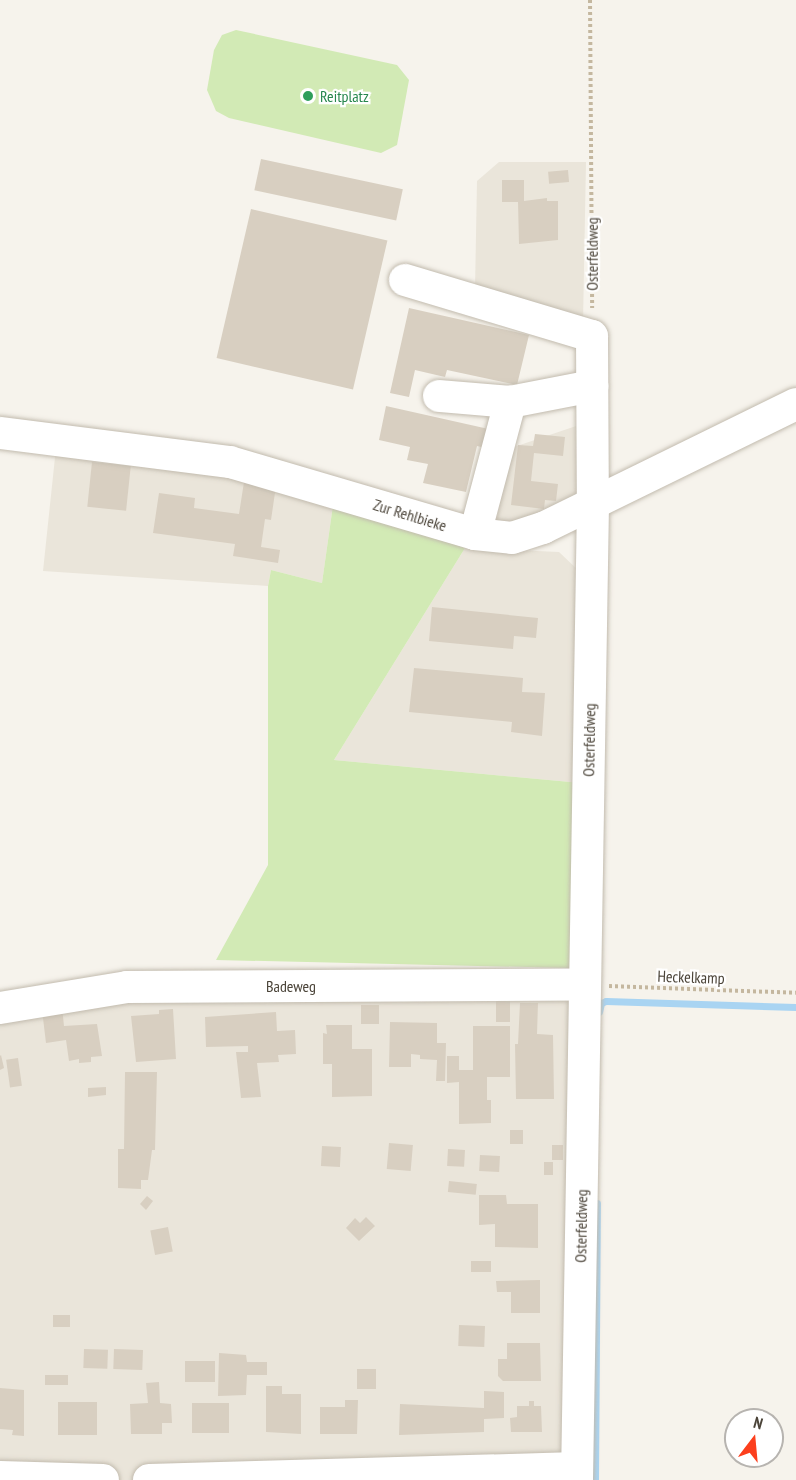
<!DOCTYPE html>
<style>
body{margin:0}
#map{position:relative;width:796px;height:1480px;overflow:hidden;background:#f6f3ec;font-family:"PT Sans Narrow",sans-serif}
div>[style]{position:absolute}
.residential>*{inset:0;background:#eae5da}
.green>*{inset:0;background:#d2eab5}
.stream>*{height:7px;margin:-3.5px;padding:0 3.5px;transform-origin:3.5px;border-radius:3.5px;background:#a9d4f2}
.building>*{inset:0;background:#d8cfc1;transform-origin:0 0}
.path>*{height:4px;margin-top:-2px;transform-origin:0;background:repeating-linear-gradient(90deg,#c4b79f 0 3px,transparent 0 6px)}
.roads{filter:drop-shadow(0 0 2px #c2bbae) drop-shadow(0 0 2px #c2bbae)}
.minor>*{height:32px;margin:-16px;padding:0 16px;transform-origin:16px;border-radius:16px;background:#fff}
.dots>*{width:16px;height:16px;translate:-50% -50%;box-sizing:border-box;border:3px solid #fff;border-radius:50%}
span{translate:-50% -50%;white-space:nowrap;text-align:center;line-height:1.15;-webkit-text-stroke:4.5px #fff;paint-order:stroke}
.leisure-label{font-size:16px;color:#27864d}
.left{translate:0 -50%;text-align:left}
.street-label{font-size:16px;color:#4b4439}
.north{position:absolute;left:724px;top:1408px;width:60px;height:60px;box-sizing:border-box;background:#fff;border:2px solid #b7b4b0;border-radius:50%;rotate:16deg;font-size:16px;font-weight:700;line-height:24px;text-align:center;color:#4b4439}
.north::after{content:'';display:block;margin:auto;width:21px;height:27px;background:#fc3f1d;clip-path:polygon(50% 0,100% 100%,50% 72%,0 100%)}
</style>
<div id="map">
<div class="residential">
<div style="clip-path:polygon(499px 162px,586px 162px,583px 323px,475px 290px,477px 181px)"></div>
<div style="clip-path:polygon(585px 423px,587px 498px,519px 524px,496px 523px,511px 448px)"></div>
<div style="clip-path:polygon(56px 448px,189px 465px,334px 498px,322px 583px,271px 570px,268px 586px,43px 571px)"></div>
<div style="clip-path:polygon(465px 548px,559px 552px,579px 571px,581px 783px,334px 760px)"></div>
<div style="clip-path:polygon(577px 986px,572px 1480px,0 1480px,0 1015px,128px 993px)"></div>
</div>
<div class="green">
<div style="clip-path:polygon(236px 30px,397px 65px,409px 80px,397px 145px,381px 153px,229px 118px,216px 111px,207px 90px,214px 50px,222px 35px)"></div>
<div style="clip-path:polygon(334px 498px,465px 548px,334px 760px,581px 783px,571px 968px,216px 960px,268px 865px,268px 586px,271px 570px,322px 583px)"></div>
</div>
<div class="stream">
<div style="left:599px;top:1012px;width:9px;rotate:-77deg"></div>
<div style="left:601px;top:1003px;width:5px;rotate:-22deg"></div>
<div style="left:606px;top:1001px;width:190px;rotate:1.8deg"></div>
<div style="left:595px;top:1480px;width:277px;rotate:-89.6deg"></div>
</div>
<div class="building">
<div style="left:261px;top:159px;width:145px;height:32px;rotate:12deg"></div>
<div style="left:568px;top:170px;width:12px;height:20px;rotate:85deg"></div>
<div style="clip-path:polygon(502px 180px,524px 180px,524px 201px,547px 198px,547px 201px,558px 201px,558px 240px,519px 244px,518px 202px,502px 202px)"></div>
<div style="left:251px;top:209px;width:140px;height:153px;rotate:13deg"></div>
<div style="clip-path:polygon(409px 308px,529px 335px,517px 385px,447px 370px,445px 377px,415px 370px,409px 397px,390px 393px)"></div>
<div style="clip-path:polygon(386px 406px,493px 430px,489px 449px,477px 446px,466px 492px,423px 483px,428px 464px,407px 460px,410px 447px,379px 440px)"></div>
<div style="clip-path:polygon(535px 434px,565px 437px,563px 456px,534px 453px,531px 481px,558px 484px,556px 501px,545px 500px,544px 509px,511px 505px,518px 445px,533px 446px)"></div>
<div style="left:92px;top:462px;width:39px;height:45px;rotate:6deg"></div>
<div style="clip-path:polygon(244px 482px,276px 486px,271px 520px,265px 519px,261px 547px,280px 550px,278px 563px,233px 556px,235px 544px,153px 533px,159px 493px,195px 498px,194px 508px,239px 514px)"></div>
<div style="clip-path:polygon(432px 607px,538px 618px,536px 638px,514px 636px,513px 649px,429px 641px)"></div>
<div style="clip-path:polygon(414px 668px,523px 678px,522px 692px,545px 693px,542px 736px,511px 732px,512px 722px,409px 712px)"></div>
<div style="left:496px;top:1001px;width:14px;height:21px"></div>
<div style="clip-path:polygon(520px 1003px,538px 1003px,537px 1034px,553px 1035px,554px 1099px,516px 1099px,515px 1044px,518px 1044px)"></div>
<div style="left:361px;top:1005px;width:18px;height:19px"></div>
<div style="clip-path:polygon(62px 1007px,64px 1026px,97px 1024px,102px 1056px,91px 1057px,91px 1062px,79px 1063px,79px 1059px,69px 1061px,66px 1040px,46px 1043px,42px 1010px)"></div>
<div style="clip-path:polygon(173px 1009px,176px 1059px,136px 1062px,131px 1016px,159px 1014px,159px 1010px)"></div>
<div style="clip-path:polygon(276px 1012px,277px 1031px,295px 1030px,296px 1054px,278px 1055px,279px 1062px,257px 1063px,261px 1097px,241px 1098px,236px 1052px,248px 1052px,248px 1046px,206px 1047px,205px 1017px)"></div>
<div style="clip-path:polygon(390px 1022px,437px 1023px,437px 1043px,446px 1043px,445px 1081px,436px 1081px,437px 1060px,420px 1059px,420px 1055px,411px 1054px,411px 1067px,389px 1067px)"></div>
<div style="clip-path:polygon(326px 1025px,352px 1025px,352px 1049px,372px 1049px,372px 1096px,332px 1097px,332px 1064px,323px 1064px,323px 1033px,327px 1034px)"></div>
<div style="clip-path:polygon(473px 1026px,510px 1026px,510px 1077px,487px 1077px,487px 1100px,491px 1100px,491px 1123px,459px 1124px,459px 1082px,447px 1083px,447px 1056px,459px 1056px,459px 1070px,473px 1070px)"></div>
<div style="clip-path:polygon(1px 1055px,4px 1068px,0 1070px,0 1056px)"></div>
<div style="left:18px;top:1058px;width:28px;height:12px;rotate:82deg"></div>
<div style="clip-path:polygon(125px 1072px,157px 1072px,155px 1150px,152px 1150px,148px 1180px,141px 1180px,141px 1189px,118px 1188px,118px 1149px,124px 1149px)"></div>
<div style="clip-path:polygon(106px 1087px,106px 1095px,88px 1097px,88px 1088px)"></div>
<div style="left:510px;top:1130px;width:13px;height:14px"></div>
<div style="left:389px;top:1143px;width:24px;height:26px;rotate:5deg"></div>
<div style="left:552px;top:1145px;width:11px;height:15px"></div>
<div style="left:322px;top:1146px;width:19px;height:20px;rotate:3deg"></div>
<div style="left:448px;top:1149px;width:17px;height:17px;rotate:3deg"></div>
<div style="left:480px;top:1155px;width:20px;height:16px;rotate:3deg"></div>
<div style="left:544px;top:1162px;width:9px;height:13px"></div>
<div style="left:449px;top:1181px;width:28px;height:11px;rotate:6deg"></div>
<div style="clip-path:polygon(479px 1195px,506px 1195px,507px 1204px,538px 1204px,538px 1248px,495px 1247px,495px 1224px,479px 1225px)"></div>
<div style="clip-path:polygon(147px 1196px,153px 1201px,146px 1210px,140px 1204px)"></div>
<div style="clip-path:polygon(366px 1217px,375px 1226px,359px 1241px,346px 1228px,355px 1218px,360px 1223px)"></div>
<div style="left:168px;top:1227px;width:25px;height:18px;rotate:79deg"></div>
<div style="left:471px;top:1261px;width:20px;height:11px"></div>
<div style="clip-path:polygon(540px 1280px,540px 1313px,511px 1313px,511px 1292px,497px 1292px,496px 1281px)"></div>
<div style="left:53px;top:1315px;width:17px;height:12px"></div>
<div style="left:459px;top:1325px;width:26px;height:21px;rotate:2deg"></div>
<div style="clip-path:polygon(507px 1343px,540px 1343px,541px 1381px,503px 1381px,498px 1376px,498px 1359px,507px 1359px)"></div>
<div style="left:84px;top:1349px;width:24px;height:19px;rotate:2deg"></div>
<div style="left:114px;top:1349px;width:29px;height:20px;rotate:2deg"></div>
<div style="clip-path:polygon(219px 1353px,246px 1355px,247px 1362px,267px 1362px,267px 1375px,247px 1375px,246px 1395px,218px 1396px)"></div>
<div style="left:185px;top:1361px;width:30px;height:21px"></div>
<div style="left:357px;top:1369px;width:19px;height:20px"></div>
<div style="left:68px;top:1375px;width:10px;height:23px;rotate:90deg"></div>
<div style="clip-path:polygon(159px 1382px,160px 1403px,171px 1404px,172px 1423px,162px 1423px,162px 1434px,131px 1434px,130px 1404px,148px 1403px,146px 1383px)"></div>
<div style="clip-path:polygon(266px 1386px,282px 1386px,282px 1394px,301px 1394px,301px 1434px,266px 1432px)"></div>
<div style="clip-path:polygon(0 1388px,24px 1390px,24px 1436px,12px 1435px,13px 1430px,0 1429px)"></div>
<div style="clip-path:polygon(484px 1391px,504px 1392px,504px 1418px,484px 1419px,484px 1432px,399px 1435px,400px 1404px,484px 1408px)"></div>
<div style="clip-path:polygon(345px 1400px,358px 1400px,357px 1434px,320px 1434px,320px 1407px,345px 1407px)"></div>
<div style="clip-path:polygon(529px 1401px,534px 1401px,534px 1406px,541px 1406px,542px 1432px,511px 1432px,510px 1418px,517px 1417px,517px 1406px,529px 1406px)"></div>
<div style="left:97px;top:1402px;width:33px;height:39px;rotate:90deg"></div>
<div style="left:192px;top:1403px;width:37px;height:30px"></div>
</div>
<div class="path">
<div style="left:590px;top:0;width:308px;rotate:89.6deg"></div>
<div style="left:609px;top:986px;width:187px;rotate:2.1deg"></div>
</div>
<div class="roads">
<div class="minor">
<div style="left:405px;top:280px;width:195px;rotate:16.7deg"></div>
<div style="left:592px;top:336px;width:168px;rotate:89.7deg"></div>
<div style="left:593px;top:504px;width:976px;rotate:90.94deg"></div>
<div style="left:439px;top:396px;width:71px;rotate:4.8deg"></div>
<div style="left:0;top:433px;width:232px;rotate:7.2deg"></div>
<div style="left:230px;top:462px;width:255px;rotate:16.4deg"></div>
<div style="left:475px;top:534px;width:37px;rotate:6deg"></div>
<div style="left:512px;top:538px;width:33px;rotate:-18deg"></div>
<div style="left:543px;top:528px;width:282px;rotate:-26.1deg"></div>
<div style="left:475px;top:534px;width:137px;rotate:-75.1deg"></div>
<div style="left:510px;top:402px;width:84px;rotate:-11deg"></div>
<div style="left:0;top:1008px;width:129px;rotate:-9.4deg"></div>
<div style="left:127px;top:987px;width:458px;rotate:-0.3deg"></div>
<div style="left:0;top:1477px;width:103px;rotate:1.7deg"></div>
<div style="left:149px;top:1480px;width:428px;rotate:-1.6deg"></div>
</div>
</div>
<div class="dots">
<div style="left:308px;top:96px;background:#2e9e5b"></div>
</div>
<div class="leisure-label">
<span class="left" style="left:320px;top:96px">Reitplatz</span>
</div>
<div class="street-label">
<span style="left:592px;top:254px;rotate:-90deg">Osterfeldweg</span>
<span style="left:410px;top:515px;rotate:17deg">Zur Rehlbieke</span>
<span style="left:589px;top:740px;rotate:-89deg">Osterfeldweg</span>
<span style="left:691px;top:977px;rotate:2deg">Heckelkamp</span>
<span style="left:291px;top:986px">Badeweg</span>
<span style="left:581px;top:1226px;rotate:-89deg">Osterfeldweg</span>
</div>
<div class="north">N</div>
</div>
